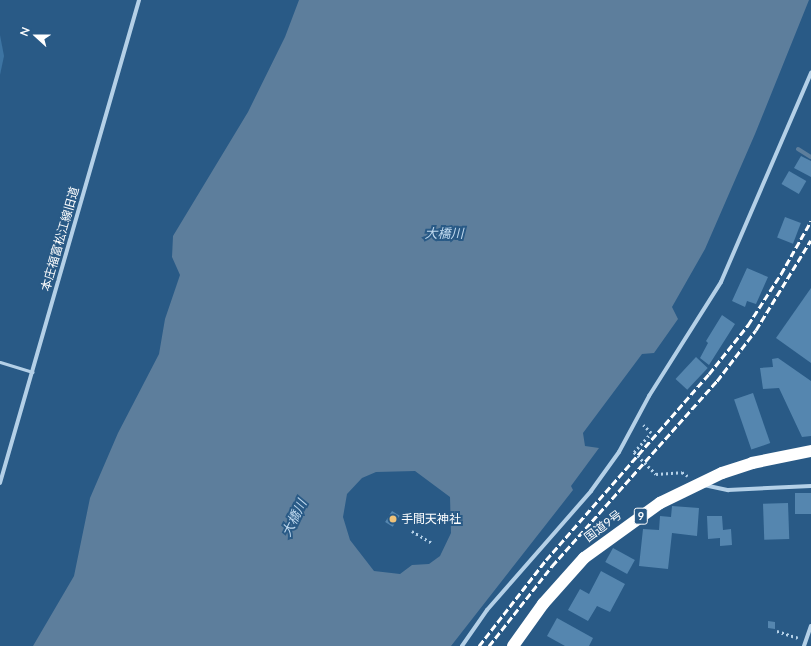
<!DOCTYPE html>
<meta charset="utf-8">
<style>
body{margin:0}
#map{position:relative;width:811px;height:646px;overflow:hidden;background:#295a86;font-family:Lato,"Noto Sans JP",sans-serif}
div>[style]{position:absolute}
.green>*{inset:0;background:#3d74a2}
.water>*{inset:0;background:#5d7e9c}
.stream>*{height:4px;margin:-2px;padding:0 2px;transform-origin:2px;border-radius:2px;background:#5d7e9c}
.building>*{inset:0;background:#5586af;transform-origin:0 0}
.path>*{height:2.5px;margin-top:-1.25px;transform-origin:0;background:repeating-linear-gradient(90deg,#b4d0e7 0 2px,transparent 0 5px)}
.lane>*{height:3px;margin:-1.5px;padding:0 1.5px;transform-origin:1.5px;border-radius:1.5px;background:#b4d0e7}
.street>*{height:4px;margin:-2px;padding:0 2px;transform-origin:2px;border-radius:2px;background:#b4d0e7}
.highway>*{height:12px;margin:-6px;padding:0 6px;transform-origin:6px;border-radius:6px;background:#fff}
.rail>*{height:3px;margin-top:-1.5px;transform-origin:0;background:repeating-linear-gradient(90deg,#fff 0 7px,transparent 0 10px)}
.path-bridge>*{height:2.5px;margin-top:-1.25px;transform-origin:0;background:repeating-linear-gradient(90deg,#b4d0e7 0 2px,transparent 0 5px)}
.dots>*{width:11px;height:11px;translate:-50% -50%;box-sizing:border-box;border:2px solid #295a86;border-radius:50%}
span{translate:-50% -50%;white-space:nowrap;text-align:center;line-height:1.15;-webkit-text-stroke:4px #295a86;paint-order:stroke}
.shield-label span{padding:1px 3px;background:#295a86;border:1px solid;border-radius:3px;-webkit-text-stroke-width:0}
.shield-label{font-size:11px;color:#fff;font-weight:700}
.street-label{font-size:12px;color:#fff}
.poi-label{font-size:12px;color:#fff}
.left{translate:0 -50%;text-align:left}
.water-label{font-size:13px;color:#bfd9ef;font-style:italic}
.north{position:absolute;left:16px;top:16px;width:40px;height:40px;-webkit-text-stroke:3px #295a86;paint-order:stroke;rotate:291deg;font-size:11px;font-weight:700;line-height:16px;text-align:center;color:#fff}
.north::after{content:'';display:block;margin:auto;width:14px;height:18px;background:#fff;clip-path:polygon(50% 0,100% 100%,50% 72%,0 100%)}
</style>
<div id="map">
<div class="green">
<div style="clip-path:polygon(0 35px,4px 56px,0 75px)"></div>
</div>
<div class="water">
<div style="clip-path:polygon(evenodd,299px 0,809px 0,755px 134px,705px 249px,672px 307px,678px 319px,654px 353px,642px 354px,583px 433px,585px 446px,599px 448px,571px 486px,573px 490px,451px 646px,33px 646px,74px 576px,90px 498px,118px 433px,159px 354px,165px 319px,180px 275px,172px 257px,173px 236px,248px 112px,285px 37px,299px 0,415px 471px,450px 497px,451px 533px,440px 556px,429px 564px,412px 565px,400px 574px,374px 571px,350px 540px,343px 517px,347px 494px,362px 478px,376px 472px,415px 471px)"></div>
</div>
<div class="stream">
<div style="left:798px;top:149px;width:15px;rotate:32deg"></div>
</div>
<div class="building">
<div style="clip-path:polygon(801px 156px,811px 161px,811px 177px,794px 168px)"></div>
<div style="left:789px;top:171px;width:20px;height:15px;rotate:30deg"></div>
<div style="left:785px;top:217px;width:17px;height:22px;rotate:21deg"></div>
<div style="clip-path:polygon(747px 268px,768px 277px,756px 304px,747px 301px,745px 307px,732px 301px)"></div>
<div style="clip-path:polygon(811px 288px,811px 363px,776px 338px)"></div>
<div style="clip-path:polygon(722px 315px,735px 324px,709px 365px,700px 358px,708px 343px,706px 341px)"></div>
<div style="left:696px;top:357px;width:16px;height:30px;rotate:43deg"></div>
<div style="clip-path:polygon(778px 358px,811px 381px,811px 436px,802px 437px,779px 388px,763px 389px,760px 368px,773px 367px,772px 359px)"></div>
<div style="left:753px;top:393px;width:53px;height:20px;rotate:71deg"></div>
<div style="left:795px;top:493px;width:16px;height:21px"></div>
<div style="left:788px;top:503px;width:36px;height:25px;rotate:88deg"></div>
<div style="clip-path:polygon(672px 506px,699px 508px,697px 536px,672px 533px,668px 569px,639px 566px,643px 529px,659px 530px,660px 516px,671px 517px)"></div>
<div style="left:392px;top:511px;width:9px;height:13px;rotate:32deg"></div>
<div style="clip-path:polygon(707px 516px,722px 516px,723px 530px,731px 529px,732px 545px,720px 546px,720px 538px,708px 539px)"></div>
<div style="left:613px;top:548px;width:25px;height:16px;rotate:29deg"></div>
<div style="clip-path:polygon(601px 571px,625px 584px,610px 612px,597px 606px,588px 621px,568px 610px,580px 589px,589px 594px)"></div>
<div style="clip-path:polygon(557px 618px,593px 638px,589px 646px,565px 646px,547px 636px)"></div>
<div style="clip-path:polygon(768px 621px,775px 622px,775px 629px,768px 628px)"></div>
</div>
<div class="path">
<div style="left:634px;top:452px;width:25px;rotate:-48deg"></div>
<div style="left:651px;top:433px;width:11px;rotate:-135deg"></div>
<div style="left:656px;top:474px;width:26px;rotate:-4deg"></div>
<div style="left:682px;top:472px;width:7px;rotate:34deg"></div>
<div style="left:412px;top:531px;width:23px;rotate:31deg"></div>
<div style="left:777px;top:631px;width:22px;rotate:18deg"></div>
</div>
<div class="lane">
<div style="left:0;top:362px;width:34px;rotate:17deg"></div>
</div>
<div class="street">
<div style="left:0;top:483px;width:503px;rotate:-73.94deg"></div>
<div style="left:704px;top:485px;width:25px;rotate:12deg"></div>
<div style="left:728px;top:490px;width:83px;rotate:-2.8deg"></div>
<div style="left:462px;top:646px;width:44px;rotate:-55.2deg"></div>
<div style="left:487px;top:610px;width:158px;rotate:-48.8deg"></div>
<div style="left:591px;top:491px;width:48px;rotate:-54.3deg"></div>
<div style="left:619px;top:452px;width:64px;rotate:-61.8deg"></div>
<div style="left:649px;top:396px;width:135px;rotate:-57.7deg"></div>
<div style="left:721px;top:282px;width:228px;rotate:-66.7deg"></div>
<div style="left:804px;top:646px;width:21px;rotate:-71deg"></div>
</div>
<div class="highway">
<div style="left:513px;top:646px;width:52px;rotate:-54.5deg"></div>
<div style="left:543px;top:604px;width:62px;rotate:-48.3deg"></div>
<div style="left:584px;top:558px;width:94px;rotate:-35.9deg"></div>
<div style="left:660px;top:503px;width:69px;rotate:-25.8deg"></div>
<div style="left:722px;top:473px;width:32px;rotate:-18deg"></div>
<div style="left:752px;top:463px;width:60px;rotate:-11.5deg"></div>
</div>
<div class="rail">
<div style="left:479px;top:646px;width:109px;rotate:-52.1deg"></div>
<div style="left:546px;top:560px;width:247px;rotate:-48.8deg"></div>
<div style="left:709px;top:374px;width:63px;rotate:-51.5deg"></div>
<div style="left:748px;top:325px;width:61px;rotate:-57.1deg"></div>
<div style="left:781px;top:274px;width:61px;rotate:-60.5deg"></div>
<div style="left:489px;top:646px;width:102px;rotate:-51.8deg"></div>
<div style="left:552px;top:566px;width:248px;rotate:-48.3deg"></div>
<div style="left:717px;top:381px;width:64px;rotate:-52.6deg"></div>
<div style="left:756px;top:330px;width:105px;rotate:-58.6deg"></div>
</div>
<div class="path-bridge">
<div style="left:634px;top:452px;width:31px;rotate:45deg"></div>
</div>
<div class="dots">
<div style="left:393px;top:519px;background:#efc37a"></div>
</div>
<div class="shield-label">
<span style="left:641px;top:516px">9</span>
</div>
<div class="street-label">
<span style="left:60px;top:239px;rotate:-74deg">本庄福富松江線旧道</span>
<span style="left:603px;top:526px;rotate:-37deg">国道9号</span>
</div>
<div class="poi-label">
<span class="left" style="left:401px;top:519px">手間天神社</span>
</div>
<div class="water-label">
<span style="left:444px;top:233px">大橋川</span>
<span style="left:294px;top:518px;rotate:-64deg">大橋川</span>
</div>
<div class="north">N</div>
</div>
